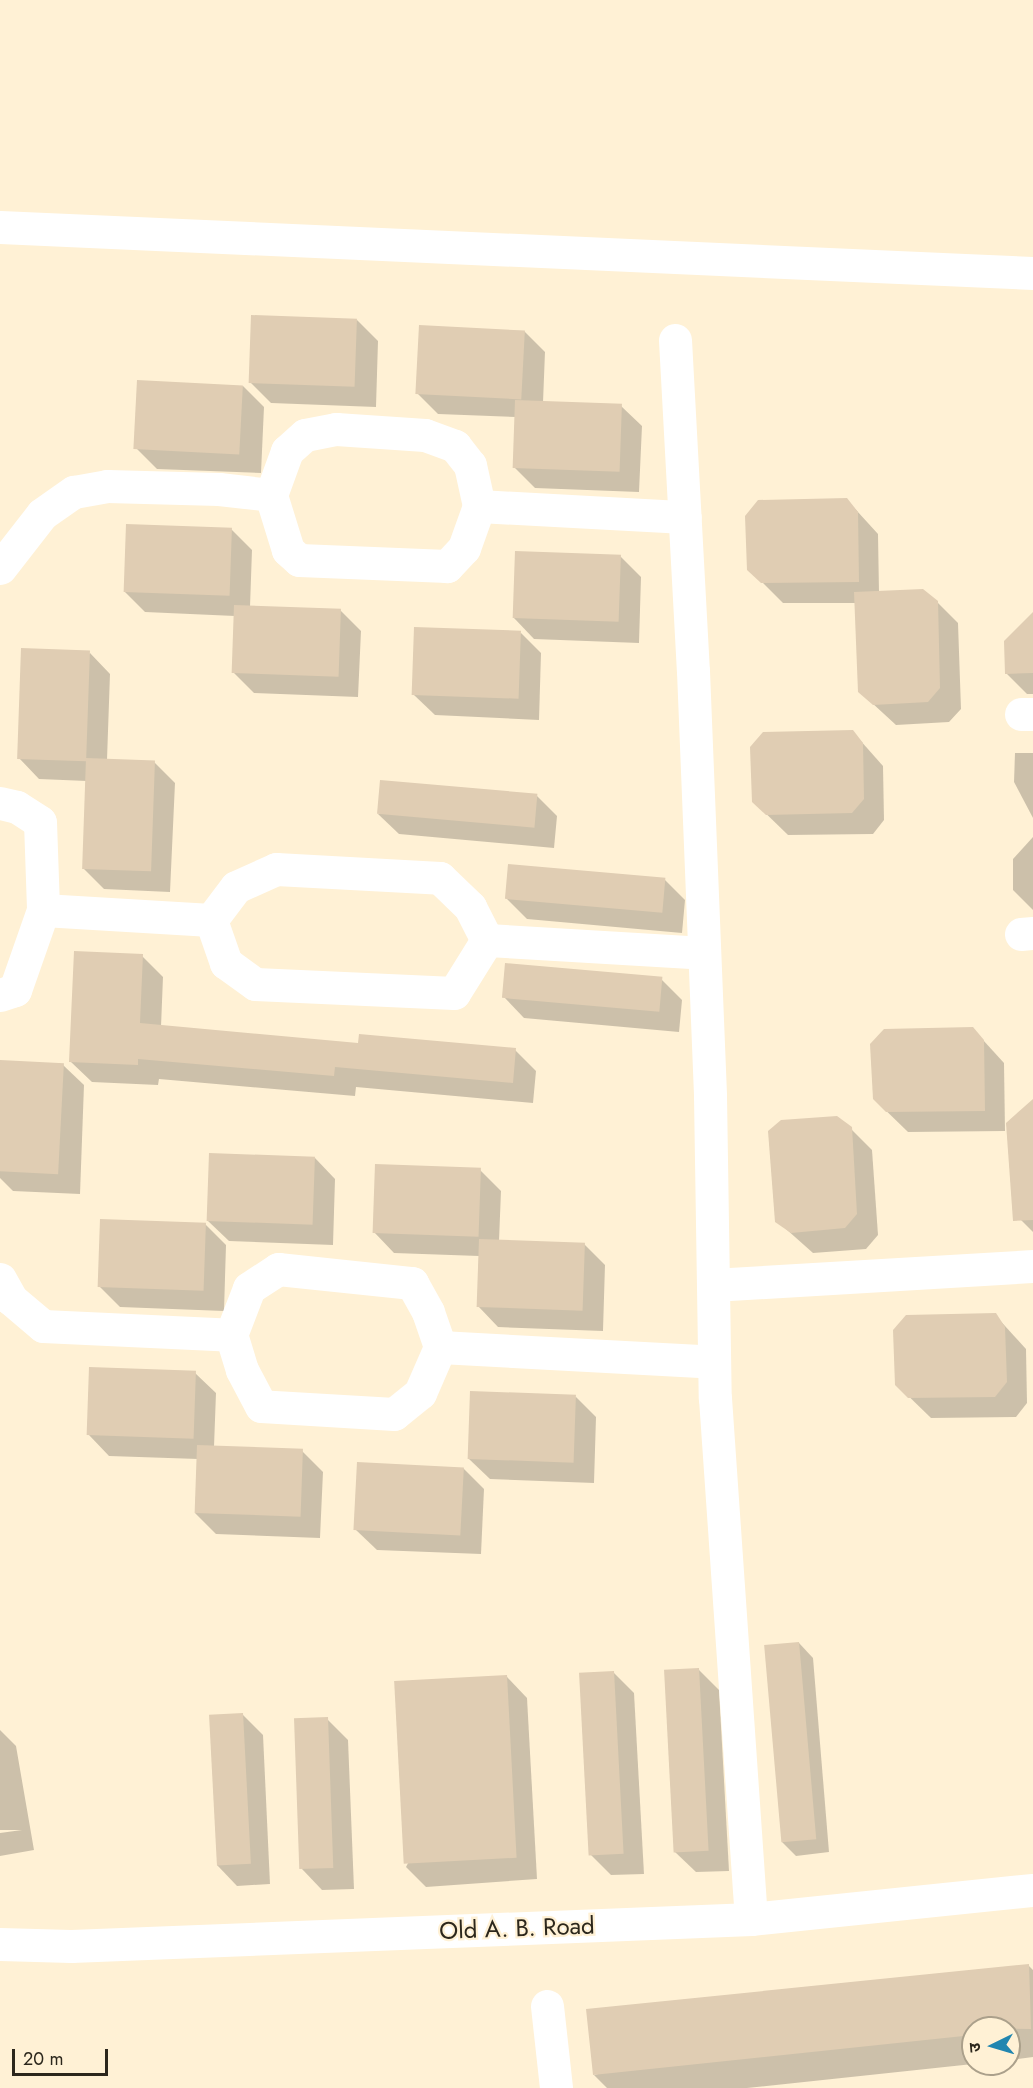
<!DOCTYPE html>
<meta charset="utf-8">
<style>
body{margin:0}
#map{position:relative;width:1033px;height:2088px;overflow:hidden;background:#fff1d5;font-family:Jost,"Noto Sans Devanagari",sans-serif}
div>[style]{position:absolute}
.shadow>*{inset:0;background:#0003}
.building>*{inset:0;background:#e0cdb3;transform-origin:0 0}
.minor>*{height:33px;margin:-16.5px;padding:0 16.5px;transform-origin:16.5px;border-radius:16.5px;background:#fff}
span{translate:-50% -50%;white-space:nowrap;text-align:center;line-height:1.15;-webkit-text-stroke:4.5px #fff1d5;paint-order:stroke}
.street-label{font-size:24px;color:#2c271c}
.north{position:absolute;left:961px;top:2016px;width:60px;height:60px;box-sizing:border-box;background:#fff1d5;border:2px solid #aba08b;border-radius:50%;rotate:265deg;font-size:16px;font-weight:700;line-height:24px;text-align:center;color:#2c271c}
.north::after{content:'';display:block;margin:auto;width:21px;height:27px;background:#2186b0;clip-path:polygon(50% 0,100% 100%,50% 72%,0 100%)}
.scale{position:absolute;left:12px;top:2049px;width:96px;height:27px;box-sizing:border-box;border:3px solid #2c271c;border-top:0;padding-left:8px;font-size:18px;line-height:21px;white-space:nowrap;color:#2c271c;-webkit-text-stroke:4px #fff1d5;paint-order:stroke}
</style>
<div id="map">
<div class="shadow">
<div style="clip-path:polygon(357px 320px,378px 341px,376px 407px,271px 403px,250px 382px)"></div>
<div style="clip-path:polygon(524px 331px,545px 352px,543px 403px,621px 406px,642px 426px,639px 492px,535px 488px,514px 467px,516px 417px,438px 414px,417px 393px)"></div>
<div style="clip-path:polygon(243px 386px,264px 407px,261px 473px,157px 469px,136px 448px)"></div>
<div style="clip-path:polygon(847px 500px,878px 534px,879px 592px,937px 602px,958px 623px,961px 709px,949px 722px,896px 725px,859px 691px,856px 603px,783px 603px,749px 569px)"></div>
<div style="clip-path:polygon(231px 529px,252px 550px,250px 607px,340px 610px,361px 631px,358px 697px,254px 693px,233px 672px,235px 616px,145px 612px,124px 591px)"></div>
<div style="clip-path:polygon(620px 556px,641px 577px,639px 643px,534px 639px,514px 618px)"></div>
<div style="clip-path:polygon(1033px 626px,1033px 694px,1027px 694px,1006px 673px)"></div>
<div style="clip-path:polygon(521px 633px,541px 653px,539px 720px,435px 715px,414px 695px)"></div>
<div style="clip-path:polygon(90px 653px,110px 674px,107px 760px,154px 762px,175px 783px,170px 892px,104px 889px,83px 868px,87px 781px,39px 779px,19px 758px)"></div>
<div style="clip-path:polygon(852px 731px,883px 766px,884px 820px,873px 834px,788px 835px,753px 801px)"></div>
<div style="clip-path:polygon(1015px 753px,1033px 753px,1033px 818px,1014px 782px)"></div>
<div style="clip-path:polygon(536px 795px,557px 816px,554px 848px,399px 834px,378px 814px)"></div>
<div style="clip-path:polygon(1033px 837px,1033px 910px,1013px 890px,1013px 859px)"></div>
<div style="clip-path:polygon(664px 879px,685px 900px,682px 933px,527px 919px,506px 898px)"></div>
<div style="clip-path:polygon(142px 956px,163px 977px,161px 1027px,360px 1045px,515px 1050px,536px 1071px,533px 1103px,356px 1087px,355px 1096px,159px 1079px,158px 1085px,92px 1082px,71px 1062px)"></div>
<div style="clip-path:polygon(661px 979px,682px 1000px,679px 1032px,524px 1018px,504px 997px)"></div>
<div style="clip-path:polygon(973px 1029px,1004px 1063px,1005px 1131px,908px 1132px,874px 1099px)"></div>
<div style="clip-path:polygon(0 1062px,63px 1065px,84px 1085px,80px 1194px,13px 1191px,0 1178px)"></div>
<div style="clip-path:polygon(1033px 1112px,1033px 1232px,1014px 1213px)"></div>
<div style="clip-path:polygon(851px 1129px,872px 1150px,878px 1235px,866px 1249px,813px 1253px,777px 1221px)"></div>
<div style="clip-path:polygon(315px 1158px,335px 1179px,333px 1245px,229px 1241px,208px 1221px)"></div>
<div style="clip-path:polygon(480px 1170px,501px 1191px,499px 1241px,584px 1244px,605px 1265px,603px 1331px,498px 1327px,478px 1306px,479px 1256px,394px 1253px,374px 1232px)"></div>
<div style="clip-path:polygon(205px 1224px,226px 1245px,224px 1311px,120px 1307px,99px 1286px)"></div>
<div style="clip-path:polygon(995px 1315px,1026px 1349px,1027px 1403px,1016px 1417px,931px 1418px,896px 1384px)"></div>
<div style="clip-path:polygon(195px 1373px,216px 1393px,214px 1447px,302px 1451px,323px 1472px,320px 1538px,216px 1534px,195px 1513px,198px 1459px,109px 1456px,89px 1435px)"></div>
<div style="clip-path:polygon(576px 1397px,596px 1417px,594px 1483px,490px 1479px,469px 1459px)"></div>
<div style="clip-path:polygon(463px 1468px,484px 1489px,481px 1554px,377px 1550px,356px 1530px)"></div>
<div style="clip-path:polygon(799px 1643px,813px 1658px,829px 1852px,796px 1856px,782px 1842px)"></div>
<div style="clip-path:polygon(698px 1669px,719px 1690px,729px 1871px,696px 1872px,675px 1852px)"></div>
<div style="clip-path:polygon(613px 1672px,634px 1693px,644px 1874px,611px 1875px,590px 1854px)"></div>
<div style="clip-path:polygon(507px 1677px,527px 1698px,537px 1879px,426px 1887px,406px 1867px)"></div>
<div style="clip-path:polygon(242px 1714px,263px 1735px,270px 1884px,237px 1886px,217px 1865px)"></div>
<div style="clip-path:polygon(327px 1719px,348px 1740px,354px 1889px,322px 1890px,302px 1869px)"></div>
<div style="clip-path:polygon(0 1730px,16px 1746px,34px 1850px,0 1856px,0 1833px,22px 1830px,0 1830px)"></div>
<div style="clip-path:polygon(1028px 1965px,1033px 1970px,1033px 2057px,1009px 2060px,1009px 2028px,973px 2028px,973px 2064px,747px 2088px,607px 2088px,594px 2075px)"></div>
</div>
<div class="building">
<div style="left:251px;top:315px;width:106px;height:68px;rotate:2deg"></div>
<div style="left:419px;top:325px;width:106px;height:69px;rotate:3deg"></div>
<div style="left:137px;top:380px;width:106px;height:69px;rotate:3deg"></div>
<div style="left:515px;top:400px;width:107px;height:68px;rotate:2deg"></div>
<div style="clip-path:polygon(847px 498px,858px 512px,859px 582px,761px 583px,747px 570px,745px 516px,758px 500px)"></div>
<div style="left:126px;top:524px;width:106px;height:68px;rotate:2deg"></div>
<div style="left:515px;top:551px;width:106px;height:67px;rotate:2deg"></div>
<div style="clip-path:polygon(923px 589px,938px 601px,940px 688px,928px 702px,873px 705px,858px 692px,854px 592px)"></div>
<div style="left:234px;top:605px;width:107px;height:68px;rotate:2deg"></div>
<div style="clip-path:polygon(1033px 612px,1033px 673px,1005px 674px,1004px 641px)"></div>
<div style="left:414px;top:627px;width:107px;height:68px;rotate:2deg"></div>
<div style="left:21px;top:648px;width:69px;height:111px;rotate:2deg"></div>
<div style="clip-path:polygon(853px 730px,863px 743px,864px 799px,852px 813px,766px 815px,752px 802px,750px 747px,763px 732px)"></div>
<div style="left:86px;top:758px;width:69px;height:111px;rotate:2deg"></div>
<div style="left:380px;top:780px;width:158px;height:34px;rotate:5deg"></div>
<div style="left:508px;top:864px;width:158px;height:35px;rotate:5deg"></div>
<div style="clip-path:polygon(74px 951px,143px 954px,140px 1023px,358px 1043px,359px 1034px,516px 1048px,513px 1083px,335px 1067px,334px 1076px,138px 1059px,138px 1065px,69px 1062px)"></div>
<div style="left:505px;top:963px;width:158px;height:35px;rotate:5deg"></div>
<div style="clip-path:polygon(973px 1027px,984px 1040px,985px 1111px,886px 1112px,873px 1099px,870px 1044px,884px 1029px)"></div>
<div style="left:0;top:1060px;width:64px;height:111px;rotate:3deg"></div>
<div style="clip-path:polygon(1033px 1099px,1033px 1220px,1013px 1221px,1006px 1123px)"></div>
<div style="clip-path:polygon(837px 1116px,852px 1127px,857px 1214px,845px 1228px,791px 1233px,775px 1222px,768px 1131px,781px 1120px)"></div>
<div style="left:209px;top:1153px;width:106px;height:68px;rotate:2deg"></div>
<div style="left:375px;top:1164px;width:106px;height:69px;rotate:2deg"></div>
<div style="left:100px;top:1219px;width:106px;height:68px;rotate:2deg"></div>
<div style="left:479px;top:1239px;width:106px;height:68px;rotate:2deg"></div>
<div style="clip-path:polygon(996px 1313px,1005px 1327px,1007px 1382px,995px 1397px,908px 1398px,895px 1385px,893px 1330px,906px 1315px)"></div>
<div style="left:89px;top:1367px;width:107px;height:68px;rotate:2deg"></div>
<div style="left:470px;top:1391px;width:106px;height:68px;rotate:2deg"></div>
<div style="left:197px;top:1445px;width:106px;height:68px;rotate:2deg"></div>
<div style="left:357px;top:1462px;width:107px;height:68px;rotate:3deg"></div>
<div style="left:799px;top:1642px;width:198px;height:35px;rotate:85deg"></div>
<div style="left:699px;top:1668px;width:183px;height:35px;rotate:87deg"></div>
<div style="left:614px;top:1671px;width:183px;height:35px;rotate:87deg"></div>
<div style="left:507px;top:1675px;width:183px;height:113px;rotate:87deg"></div>
<div style="left:243px;top:1713px;width:151px;height:34px;rotate:87deg"></div>
<div style="left:328px;top:1717px;width:151px;height:34px;rotate:88deg"></div>
<div style="clip-path:polygon(1029px 1964px,1031px 2029px,973px 2028px,973px 2035px,593px 2075px,586px 2009px)"></div>
</div>
<div class="minor">
<div style="left:0;top:227px;width:1034px;rotate:2.55deg"></div>
<div style="left:675px;top:340px;width:331px;rotate:86.9deg"></div>
<div style="left:693px;top:671px;width:425px;rotate:87.7deg"></div>
<div style="left:710px;top:1096px;width:302px;rotate:89.1deg"></div>
<div style="left:715px;top:1398px;width:522px;rotate:86.05deg"></div>
<div style="left:336px;top:429px;width:89px;rotate:3.9deg"></div>
<div style="left:425px;top:435px;width:32px;rotate:20deg"></div>
<div style="left:455px;top:446px;width:24px;rotate:52deg"></div>
<div style="left:470px;top:465px;width:42px;rotate:77.6deg"></div>
<div style="left:479px;top:506px;width:45px;rotate:109.7deg"></div>
<div style="left:464px;top:548px;width:25px;rotate:133deg"></div>
<div style="left:447px;top:566px;width:148px;rotate:-177.7deg"></div>
<div style="left:299px;top:560px;width:15px;rotate:-138deg"></div>
<div style="left:288px;top:550px;width:58px;rotate:-107.2deg"></div>
<div style="left:271px;top:495px;width:47px;rotate:-70deg"></div>
<div style="left:287px;top:451px;width:24px;rotate:-42deg"></div>
<div style="left:305px;top:435px;width:32px;rotate:-11deg"></div>
<div style="left:479px;top:506px;width:206px;rotate:3.1deg"></div>
<div style="left:0;top:568px;width:68px;rotate:-52.1deg"></div>
<div style="left:42px;top:514px;width:39px;rotate:-35deg"></div>
<div style="left:74px;top:492px;width:34px;rotate:-10deg"></div>
<div style="left:107px;top:486px;width:112px;rotate:1.5deg"></div>
<div style="left:219px;top:489px;width:52px;rotate:6.6deg"></div>
<div style="left:1021px;top:714px;width:12px"></div>
<div style="left:0;top:803px;width:17px;rotate:13deg"></div>
<div style="left:17px;top:807px;width:27px;rotate:33deg"></div>
<div style="left:40px;top:822px;width:88px;rotate:88deg"></div>
<div style="left:43px;top:910px;width:85px;rotate:109.3deg"></div>
<div style="left:15px;top:990px;width:16px;rotate:162deg"></div>
<div style="left:276px;top:869px;width:164px;rotate:3.1deg"></div>
<div style="left:440px;top:878px;width:42px;rotate:44deg"></div>
<div style="left:470px;top:907px;width:37px;rotate:63deg"></div>
<div style="left:487px;top:940px;width:62px;rotate:121.9deg"></div>
<div style="left:454px;top:993px;width:199px;rotate:-177.4deg"></div>
<div style="left:255px;top:984px;width:36px;rotate:-144deg"></div>
<div style="left:226px;top:963px;width:46px;rotate:-109.2deg"></div>
<div style="left:211px;top:920px;width:41px;rotate:-52.9deg"></div>
<div style="left:236px;top:887px;width:44px;rotate:-24.2deg"></div>
<div style="left:43px;top:910px;width:168px;rotate:3.4deg"></div>
<div style="left:1021px;top:934px;width:12px;rotate:-5deg"></div>
<div style="left:487px;top:940px;width:217px;rotate:3.4deg"></div>
<div style="left:278px;top:1269px;width:135px;rotate:6deg"></div>
<div style="left:412px;top:1283px;width:33px;rotate:61deg"></div>
<div style="left:428px;top:1312px;width:37px;rotate:71deg"></div>
<div style="left:440px;top:1347px;width:50px;rotate:113.5deg"></div>
<div style="left:420px;top:1393px;width:33px;rotate:141deg"></div>
<div style="left:394px;top:1414px;width:133px;rotate:-176.6deg"></div>
<div style="left:261px;top:1406px;width:41px;rotate:-117.8deg"></div>
<div style="left:242px;top:1370px;width:37px;rotate:-107deg"></div>
<div style="left:231px;top:1335px;width:50px;rotate:-69deg"></div>
<div style="left:249px;top:1288px;width:35px;rotate:-33deg"></div>
<div style="left:0;top:1279px;width:23px;rotate:61deg"></div>
<div style="left:11px;top:1299px;width:42px;rotate:40.2deg"></div>
<div style="left:43px;top:1326px;width:188px;rotate:2.7deg"></div>
<div style="left:713px;top:1285px;width:321px;rotate:-3.4deg"></div>
<div style="left:440px;top:1347px;width:274px;rotate:3.1deg"></div>
<div style="left:0;top:1944px;width:71px;rotate:1.6deg"></div>
<div style="left:71px;top:1946px;width:681px;rotate:-2.27deg"></div>
<div style="left:751px;top:1919px;width:283px;rotate:-5.9deg"></div>
<div style="left:547px;top:2006px;width:82px;rotate:83.7deg"></div>
</div>
<div class="street-label">
<span style="left:517px;top:1928px;rotate:-2deg">Old A. B. Road</span>
</div>
<div class="north">उ</div>
<div class="scale">20 m</div>
</div>
